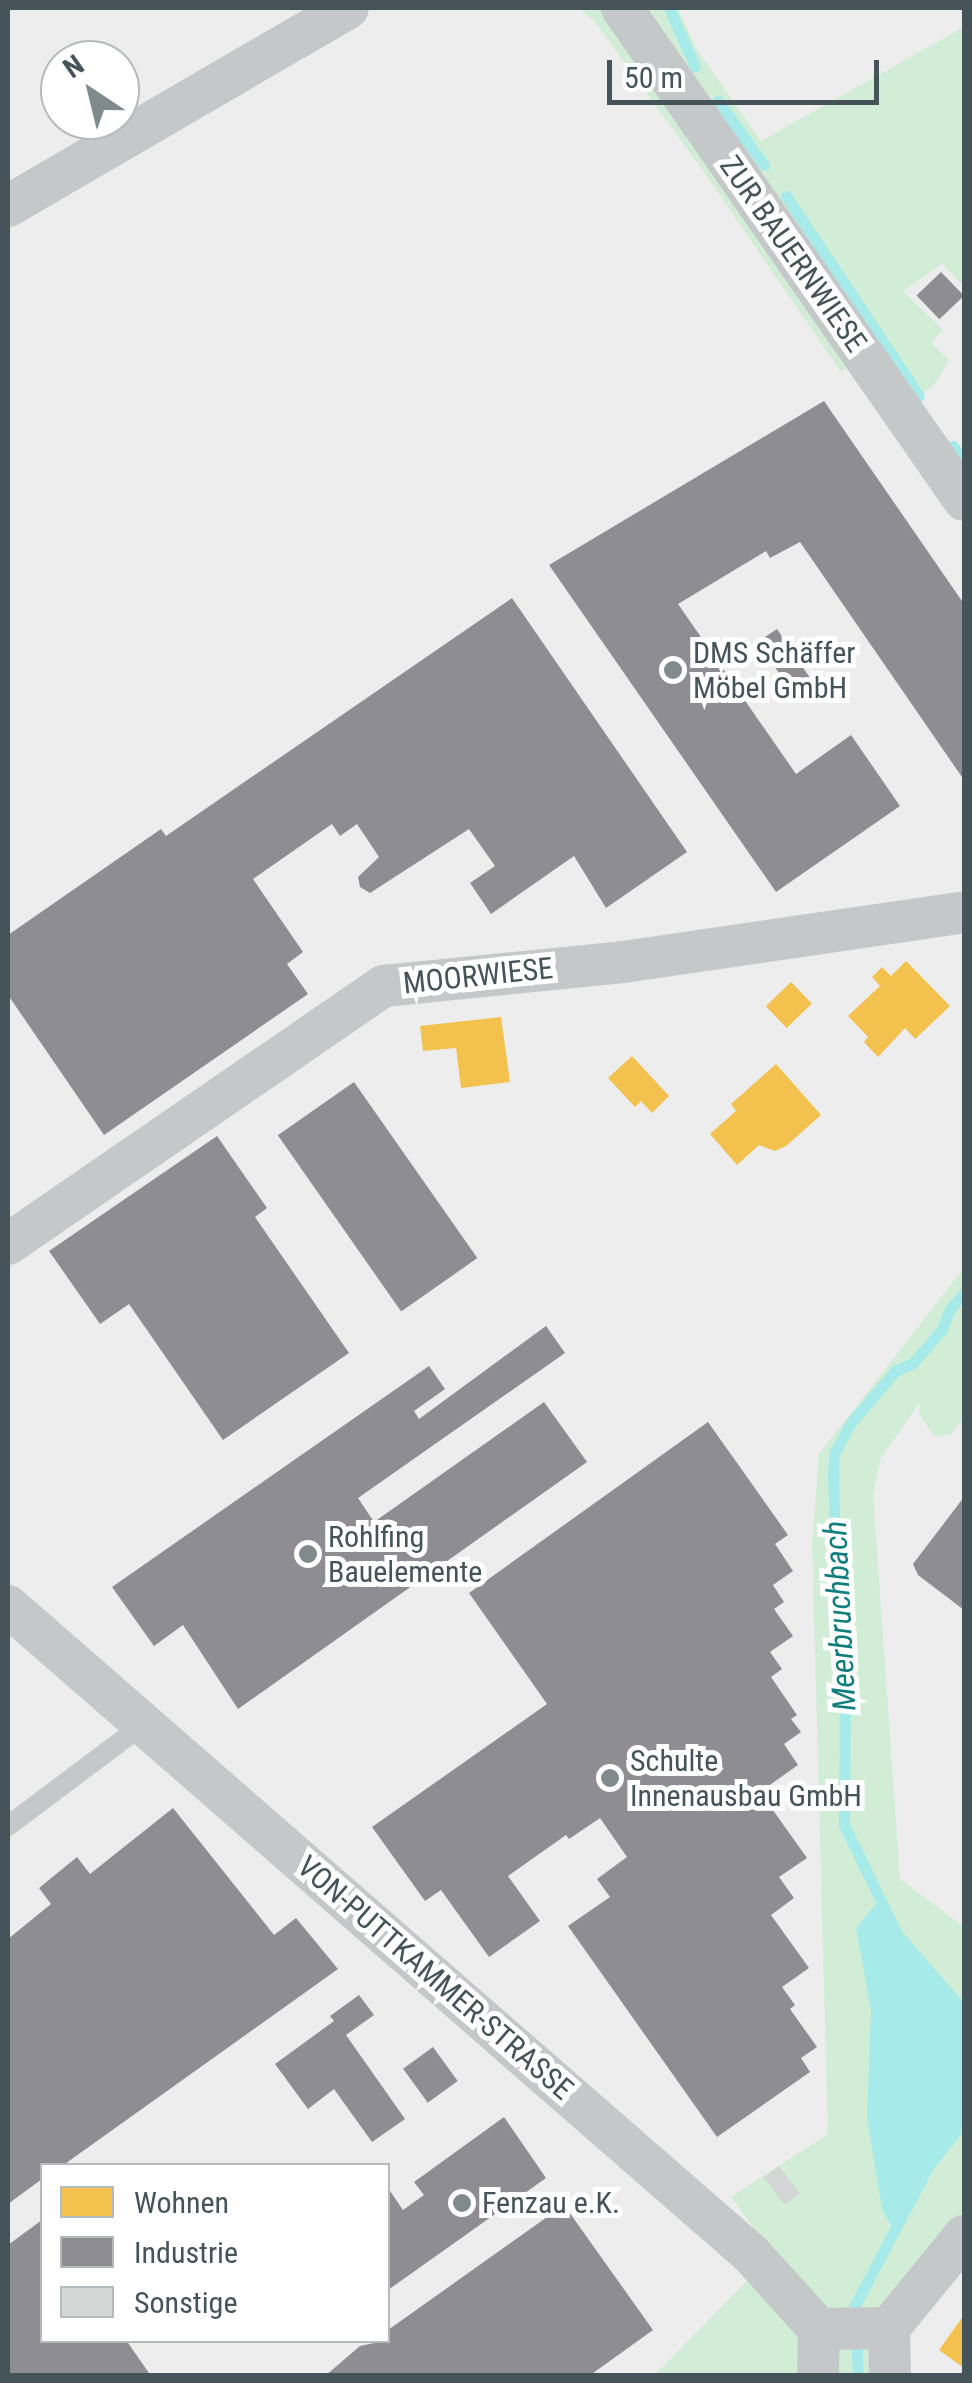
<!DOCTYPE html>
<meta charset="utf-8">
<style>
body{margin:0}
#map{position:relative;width:972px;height:2383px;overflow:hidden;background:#eeeded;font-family:"Roboto Condensed",sans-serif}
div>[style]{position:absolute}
.green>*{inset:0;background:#d1edd6}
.water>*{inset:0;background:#a7eaea}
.homes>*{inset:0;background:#f2c14e;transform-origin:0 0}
.industry>*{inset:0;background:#8d8d92;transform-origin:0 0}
.stream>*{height:11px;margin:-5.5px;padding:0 5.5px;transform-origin:5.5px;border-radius:5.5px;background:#a7eaea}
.building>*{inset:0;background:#d4d5d5;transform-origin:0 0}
.lane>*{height:20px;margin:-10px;padding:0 10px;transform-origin:10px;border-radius:10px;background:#c5c8c9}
.street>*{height:42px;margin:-21px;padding:0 21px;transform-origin:21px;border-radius:21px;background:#c5c8c9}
.dots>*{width:28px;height:28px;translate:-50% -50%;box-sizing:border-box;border:5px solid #fff;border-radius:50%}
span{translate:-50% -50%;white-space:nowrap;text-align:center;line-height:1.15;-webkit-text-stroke:10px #fff;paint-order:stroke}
.street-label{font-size:30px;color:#455459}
.poi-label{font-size:30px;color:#455459}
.left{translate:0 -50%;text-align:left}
.water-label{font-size:32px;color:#107e7e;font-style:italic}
.frame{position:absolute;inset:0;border:10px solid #455459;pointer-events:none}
.legend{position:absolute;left:40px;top:2163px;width:350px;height:180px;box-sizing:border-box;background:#fff;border:2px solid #b5bbbd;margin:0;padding:12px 18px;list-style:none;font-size:30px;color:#455459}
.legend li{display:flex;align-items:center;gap:20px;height:50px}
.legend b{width:50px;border:2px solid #b5bbbd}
.north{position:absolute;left:40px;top:40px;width:100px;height:100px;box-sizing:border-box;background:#fff;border:2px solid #b5bbbd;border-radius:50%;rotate:325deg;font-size:28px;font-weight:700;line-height:40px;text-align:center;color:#455459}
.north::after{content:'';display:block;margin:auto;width:35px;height:45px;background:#808a8d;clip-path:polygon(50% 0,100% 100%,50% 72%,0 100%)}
.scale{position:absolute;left:607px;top:60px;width:272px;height:45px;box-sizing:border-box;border:5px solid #455459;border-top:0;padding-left:12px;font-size:30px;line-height:35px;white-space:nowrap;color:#455459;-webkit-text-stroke:8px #fff;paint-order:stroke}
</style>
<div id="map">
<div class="green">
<div style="clip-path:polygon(579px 8px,678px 8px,696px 48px,761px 141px,964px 27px,964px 286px,942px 264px,903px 291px,943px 330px,931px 343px,949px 360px,932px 388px,912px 397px,871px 351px,841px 372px,704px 172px,595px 22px)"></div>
<div style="clip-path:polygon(964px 1268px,964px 1418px,951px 1434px,935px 1437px,919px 1414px,920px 1402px,881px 1458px,873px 1494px,900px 1879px,964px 1927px,964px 2217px,891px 2313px,818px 2317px,731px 2197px,828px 2134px,812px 1543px,819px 1454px)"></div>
<div style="clip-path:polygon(757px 2271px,816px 2335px,900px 2340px,889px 2375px,653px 2376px)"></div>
</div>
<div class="water">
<div style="clip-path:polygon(880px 1899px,897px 1934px,964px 2011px,964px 2121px,929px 2165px,894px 2230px,882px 2210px,867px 2117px,871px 2010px,856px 1928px)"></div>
</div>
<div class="homes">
<div style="clip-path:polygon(906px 961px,950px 1006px,915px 1039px,905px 1028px,878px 1057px,864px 1042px,868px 1037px,848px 1016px,880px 986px,872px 977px,882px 967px,891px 976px)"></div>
<div style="left:791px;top:982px;width:30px;height:35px;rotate:46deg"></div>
<div style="clip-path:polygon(501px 1017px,510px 1082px,461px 1088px,456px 1048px,423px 1051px,420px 1026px)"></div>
<div style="clip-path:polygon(632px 1056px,669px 1096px,652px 1113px,641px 1101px,635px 1107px,608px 1078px)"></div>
<div style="clip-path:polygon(776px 1064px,821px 1115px,786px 1146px,775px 1151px,759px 1145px,737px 1165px,710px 1134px,736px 1111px,731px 1104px)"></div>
<div style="clip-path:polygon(964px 2315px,964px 2368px,939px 2350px)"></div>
</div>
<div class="industry">
<div style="left:941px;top:272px;width:33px;height:34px;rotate:46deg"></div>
<div style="clip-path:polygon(824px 401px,964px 604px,964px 780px,800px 542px,770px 558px,766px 551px,678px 604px,796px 774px,851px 735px,900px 806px,776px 892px,549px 565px)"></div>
<div style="clip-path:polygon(512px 598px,687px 852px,606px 908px,574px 856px,491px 914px,470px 883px,495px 866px,469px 829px,370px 893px,360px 887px,358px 877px,379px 857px,357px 824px,340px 836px,332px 824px,253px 879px,303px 952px,287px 964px,308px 994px,104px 1135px,8px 995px,8px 935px,161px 829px,166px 836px)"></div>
<div style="left:777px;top:629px;width:63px;height:23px;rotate:56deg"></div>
<div style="left:354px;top:1082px;width:215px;height:93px;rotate:55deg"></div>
<div style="clip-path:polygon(217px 1136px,267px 1208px,255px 1217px,349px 1353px,223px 1440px,129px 1304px,100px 1324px,49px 1251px)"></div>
<div style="clip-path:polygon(546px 1326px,565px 1353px,358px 1498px,374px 1522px,544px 1402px,587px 1462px,238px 1709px,183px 1625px,154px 1646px,112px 1587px,429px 1366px,445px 1389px,414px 1411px,419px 1419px)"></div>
<div style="clip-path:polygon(708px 1422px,788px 1535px,775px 1544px,793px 1571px,773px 1585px,784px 1602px,774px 1609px,793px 1636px,770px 1652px,782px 1669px,771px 1677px,797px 1715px,791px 1719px,801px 1732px,784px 1744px,798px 1765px,760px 1792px,807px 1858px,779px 1877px,794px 1898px,771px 1915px,809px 1968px,782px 1987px,795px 2005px,790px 2009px,817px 2047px,801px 2058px,810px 2072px,717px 2137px,568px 1926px,610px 1897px,597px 1879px,627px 1857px,600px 1818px,569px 1839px,566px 1835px,508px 1876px,540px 1921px,489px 1957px,441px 1890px,425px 1901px,372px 1827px,547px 1704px,469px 1593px)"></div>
<div style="clip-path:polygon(964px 1497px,964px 1610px,918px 1575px,913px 1564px)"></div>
<div style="clip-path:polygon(173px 1808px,274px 1935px,296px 1918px,338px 1969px,62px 2166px,42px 2166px,42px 2179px,8px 2204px,8px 1939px,51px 1904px,39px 1888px,77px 1857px,90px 1874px)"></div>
<div style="clip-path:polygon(359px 1995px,374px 2015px,346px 2035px,405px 2119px,372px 2142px,334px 2089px,308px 2109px,275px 2064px,334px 2021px,330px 2016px)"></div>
<div style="left:433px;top:2047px;width:42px;height:37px;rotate:54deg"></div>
<div style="clip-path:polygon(504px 2117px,546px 2178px,388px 2290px,388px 2188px,403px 2210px,424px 2195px,414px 2182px)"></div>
<div style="clip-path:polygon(564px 2205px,653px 2330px,589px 2376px,325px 2376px,360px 2346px,388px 2340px,388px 2330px)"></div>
<div style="clip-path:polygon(42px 2220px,42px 2340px,126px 2340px,151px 2376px,8px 2376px,8px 2245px)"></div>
</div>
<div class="stream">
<div style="left:669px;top:8px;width:64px;rotate:66.2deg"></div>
<div style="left:718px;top:101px;width:79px;rotate:54.3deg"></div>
<div style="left:786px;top:196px;width:240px;rotate:56.4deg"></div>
<div style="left:953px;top:446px;width:20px;rotate:57deg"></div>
<div style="left:964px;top:1293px;width:21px;rotate:131deg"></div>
<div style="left:950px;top:1309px;width:22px;rotate:112deg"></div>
<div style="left:942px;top:1329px;width:45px;rotate:130.5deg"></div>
<div style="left:913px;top:1363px;width:20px;rotate:156deg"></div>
<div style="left:895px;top:1371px;width:70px;rotate:130.3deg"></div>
<div style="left:850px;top:1424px;width:34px;rotate:118deg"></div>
<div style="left:834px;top:1454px;width:18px;rotate:93deg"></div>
<div style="left:833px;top:1472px;width:209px;rotate:88.4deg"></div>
<div style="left:839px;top:1681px;width:24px;rotate:75deg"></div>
<div style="left:845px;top:1704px;width:121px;rotate:90.5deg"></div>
<div style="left:844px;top:1825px;width:121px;rotate:64.1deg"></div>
<div style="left:897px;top:1934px;width:102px;rotate:49deg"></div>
<div style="left:855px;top:2320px;width:13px;rotate:-94deg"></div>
<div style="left:854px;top:2307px;width:161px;rotate:-62.2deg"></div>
<div style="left:929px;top:2165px;width:56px;rotate:-51.5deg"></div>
<div style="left:856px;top:2339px;width:37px;rotate:87deg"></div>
</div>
<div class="building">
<div style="left:779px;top:2166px;width:34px;height:19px;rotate:53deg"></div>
</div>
<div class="lane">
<div style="left:8px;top:1826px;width:170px;rotate:-36.9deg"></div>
</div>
<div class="street">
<div style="left:622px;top:8px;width:599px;rotate:55.2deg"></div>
<div style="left:8px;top:206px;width:393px;rotate:-30.2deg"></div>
<div style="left:8px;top:1244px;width:456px;rotate:-34.5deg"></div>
<div style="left:384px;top:986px;width:240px;rotate:-5.7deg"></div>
<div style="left:623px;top:962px;width:345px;rotate:-8.3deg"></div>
<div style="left:8px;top:1606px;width:986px;rotate:41.09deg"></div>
<div style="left:751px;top:2254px;width:101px;rotate:47.8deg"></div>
<div style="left:819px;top:2329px;width:47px;rotate:91.2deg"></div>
<div style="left:889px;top:2328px;width:48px;rotate:88.8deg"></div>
<div style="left:819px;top:2329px;width:70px;rotate:-0.8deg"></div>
<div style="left:889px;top:2328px;width:119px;rotate:-50.8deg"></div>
</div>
<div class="dots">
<div style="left:673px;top:670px;background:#808a8d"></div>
<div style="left:308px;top:1554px;background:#808a8d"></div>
<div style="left:610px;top:1778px;background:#808a8d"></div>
<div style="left:462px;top:2203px;background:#808a8d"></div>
</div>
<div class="street-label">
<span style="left:793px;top:254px;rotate:55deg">ZUR BAUERNWIESE</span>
<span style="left:478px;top:976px;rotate:-6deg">MOORWIESE</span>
<span style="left:435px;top:1978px;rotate:41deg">VON-PUTTKAMMER-STRASSE</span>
</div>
<div class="poi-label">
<span class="left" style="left:693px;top:670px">DMS Schäffer<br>Möbel GmbH</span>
<span class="left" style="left:328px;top:1554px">Rohlfing<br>Bauelemente</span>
<span class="left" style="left:630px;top:1778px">Schulte<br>Innenausbau GmbH</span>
<span class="left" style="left:482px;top:2203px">Fenzau e.K.</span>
</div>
<div class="water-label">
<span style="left:840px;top:1616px;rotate:-93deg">Meerbruchbach</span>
</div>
<div class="frame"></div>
<ul class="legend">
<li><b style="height:28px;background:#f2c14e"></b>Wohnen</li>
<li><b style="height:28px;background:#8d8d92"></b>Industrie</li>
<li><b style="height:28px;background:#d4d5d5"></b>Sonstige</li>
</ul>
<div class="north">N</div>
<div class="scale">50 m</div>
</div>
